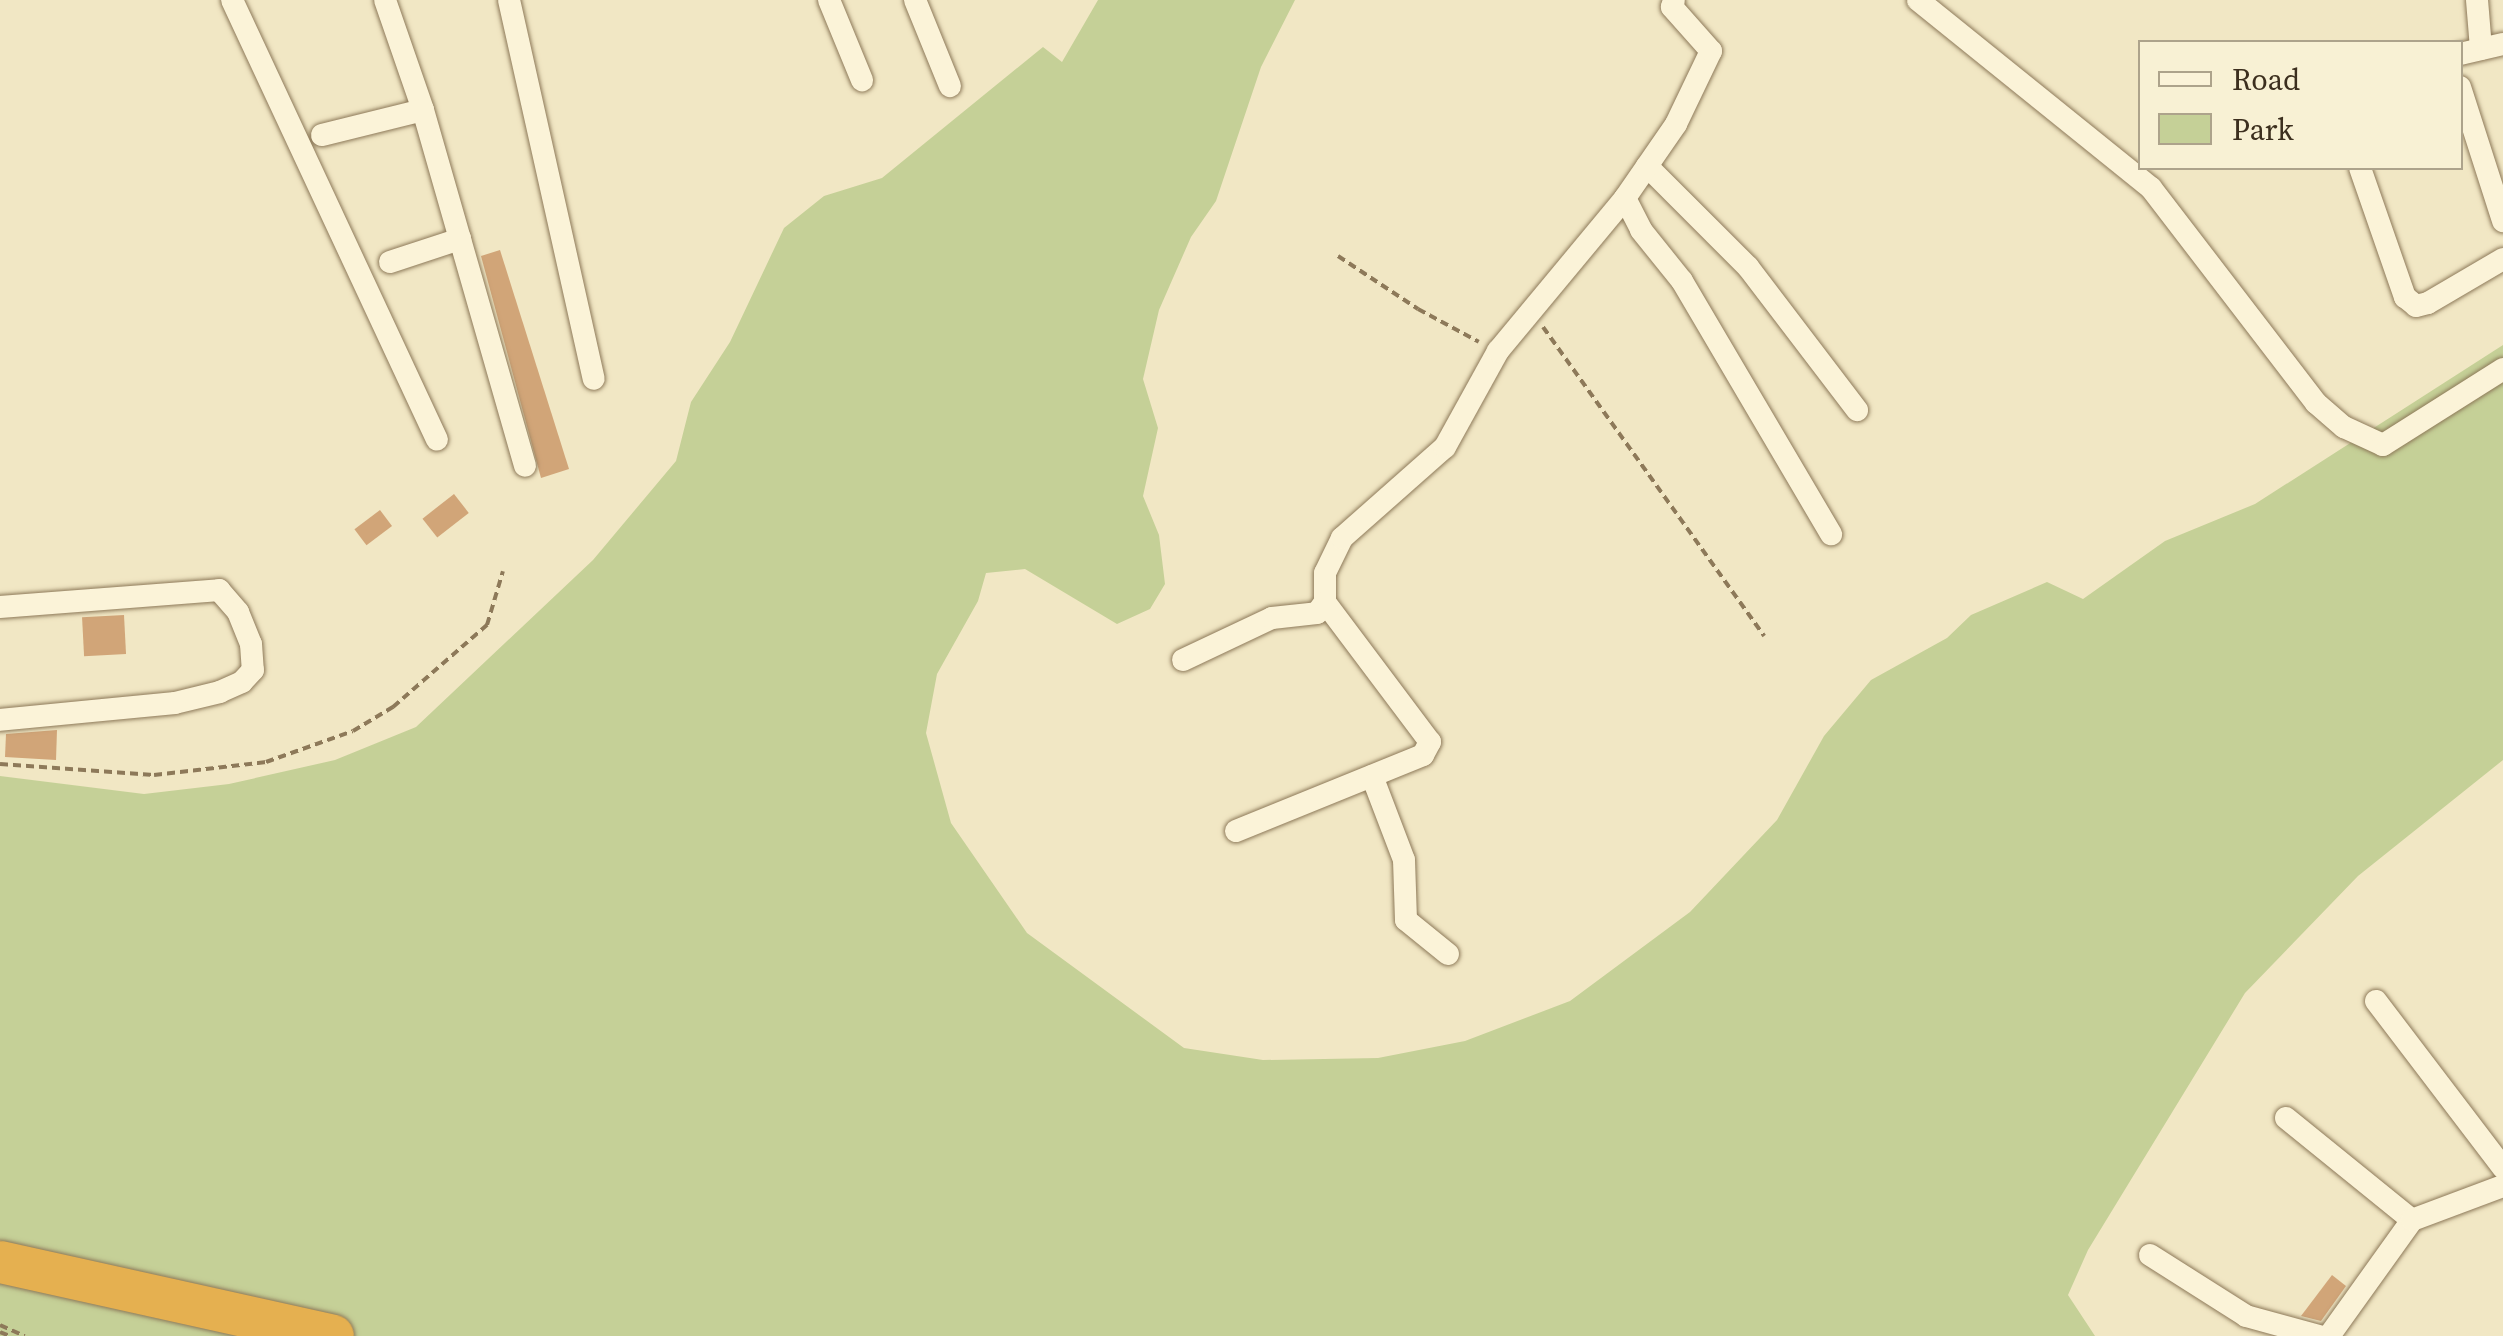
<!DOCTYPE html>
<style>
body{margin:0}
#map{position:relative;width:2503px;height:1336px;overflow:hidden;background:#f1e7c4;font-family:"Source Serif 4",serif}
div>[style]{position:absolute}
.green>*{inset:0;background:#c5d097}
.building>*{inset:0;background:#d1a578;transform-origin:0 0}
.path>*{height:4px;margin-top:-2px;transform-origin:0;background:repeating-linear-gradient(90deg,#8d7959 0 8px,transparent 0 13px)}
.roads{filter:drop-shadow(0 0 2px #8d7959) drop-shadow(0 0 2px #8d7959)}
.street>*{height:22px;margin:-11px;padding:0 11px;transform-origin:11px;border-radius:11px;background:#fbf3d8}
.highway>*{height:42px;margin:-21px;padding:0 21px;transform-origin:21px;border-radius:21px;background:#e5b050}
span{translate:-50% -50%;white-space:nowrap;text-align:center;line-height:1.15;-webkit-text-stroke:10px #f8f1d4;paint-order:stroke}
.legend{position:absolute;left:2138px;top:40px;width:325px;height:130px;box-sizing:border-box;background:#f8f1d4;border:2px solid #ada38b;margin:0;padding:12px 18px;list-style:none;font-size:30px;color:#3c2f1e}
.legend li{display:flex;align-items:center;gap:20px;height:50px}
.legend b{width:50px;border:2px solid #ada38b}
</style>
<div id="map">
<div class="green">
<div style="clip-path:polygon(1098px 0,1295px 0,1261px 67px,1216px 201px,1191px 237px,1159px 310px,1143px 379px,1158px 428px,1143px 496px,1159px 535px,1165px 584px,1150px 609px,1117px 624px,1025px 569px,986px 573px,978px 601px,937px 674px,926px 733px,951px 823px,1027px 933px,1184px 1048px,1263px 1060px,1378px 1058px,1465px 1041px,1570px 1001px,1690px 912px,1777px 820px,1824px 736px,1871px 680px,1947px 638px,1971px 615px,2047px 582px,2083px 599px,2165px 541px,2255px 504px,2503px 345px,2503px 760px,2358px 876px,2245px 993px,2088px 1250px,2068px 1295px,2095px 1336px,0 1336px,0 776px,144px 794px,229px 784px,335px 760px,416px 727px,593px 560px,676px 461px,691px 402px,730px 342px,784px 228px,824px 196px,882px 178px,1043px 47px,1062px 62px)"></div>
</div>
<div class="building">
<div style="clip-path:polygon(500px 250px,569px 469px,541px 478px,481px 256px)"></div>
<div style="left:454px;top:494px;width:24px;height:40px;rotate:52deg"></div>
<div style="left:380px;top:510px;width:20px;height:32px;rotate:53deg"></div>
<div style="left:124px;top:615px;width:39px;height:42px;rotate:87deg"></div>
<div style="clip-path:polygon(57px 730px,56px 760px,5px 757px,6px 734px)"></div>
<div style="clip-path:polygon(2332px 1275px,2346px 1286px,2321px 1321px,2301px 1316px)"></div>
</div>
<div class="path">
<div style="left:1338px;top:256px;width:96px;rotate:33.5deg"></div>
<div style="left:1418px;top:309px;width:69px;rotate:28.4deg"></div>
<div style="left:1543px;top:327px;width:380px;rotate:54.4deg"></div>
<div style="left:0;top:764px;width:154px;rotate:4.1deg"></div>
<div style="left:154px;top:775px;width:113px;rotate:-6.6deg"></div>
<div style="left:266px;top:762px;width:92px;rotate:-19.6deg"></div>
<div style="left:353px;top:731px;width:47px;rotate:-31deg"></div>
<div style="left:393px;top:707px;width:125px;rotate:-41.1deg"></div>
<div style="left:487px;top:625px;width:56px;rotate:-73.5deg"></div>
<div style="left:0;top:1325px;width:27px;rotate:24deg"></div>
<div style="left:0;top:1332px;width:11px;rotate:22deg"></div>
</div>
<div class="roads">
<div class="street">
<div style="left:232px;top:0;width:485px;rotate:65deg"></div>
<div style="left:385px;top:0;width:116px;rotate:70.9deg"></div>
<div style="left:423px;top:110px;width:370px;rotate:74deg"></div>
<div style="left:509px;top:0;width:388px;rotate:77.4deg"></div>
<div style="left:829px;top:0;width:87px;rotate:67.6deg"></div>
<div style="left:915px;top:0;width:93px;rotate:67.9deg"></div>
<div style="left:1918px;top:0;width:299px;rotate:38.9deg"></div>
<div style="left:2151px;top:188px;width:271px;rotate:52.5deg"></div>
<div style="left:2316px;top:403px;width:37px;rotate:41deg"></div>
<div style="left:2344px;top:427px;width:43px;rotate:24.8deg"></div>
<div style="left:2383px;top:445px;width:142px;rotate:-32.3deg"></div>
<div style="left:2477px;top:0;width:49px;rotate:85.3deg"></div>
<div style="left:2460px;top:54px;width:44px;rotate:-13.1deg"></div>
<div style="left:2460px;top:87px;width:141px;rotate:72.2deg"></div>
<div style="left:322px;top:135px;width:104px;rotate:-13.9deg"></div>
<div style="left:1647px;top:166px;width:143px;rotate:45deg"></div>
<div style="left:1748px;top:267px;width:180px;rotate:52.7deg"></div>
<div style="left:2360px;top:168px;width:137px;rotate:70.8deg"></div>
<div style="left:2405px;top:297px;width:14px;rotate:39deg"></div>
<div style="left:2416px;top:306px;width:12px;rotate:-14deg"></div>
<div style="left:2428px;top:303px;width:87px;rotate:-30.4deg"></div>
<div style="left:1625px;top:198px;width:36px;rotate:63deg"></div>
<div style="left:1641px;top:230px;width:65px;rotate:51.2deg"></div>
<div style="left:1682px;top:281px;width:294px;rotate:59.5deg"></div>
<div style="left:390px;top:262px;width:74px;rotate:-18.2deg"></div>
<div style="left:0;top:607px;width:220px;rotate:-4.4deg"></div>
<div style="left:219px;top:590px;width:29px;rotate:49deg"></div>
<div style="left:238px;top:612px;width:35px;rotate:68deg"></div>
<div style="left:251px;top:644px;width:26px;rotate:86deg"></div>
<div style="left:253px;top:670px;width:16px;rotate:133deg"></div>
<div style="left:242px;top:682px;width:24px;rotate:156deg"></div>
<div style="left:220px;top:692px;width:46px;rotate:166.3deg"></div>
<div style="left:175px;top:703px;width:176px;rotate:174.5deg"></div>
<div style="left:1183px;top:660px;width:98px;rotate:-25.3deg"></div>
<div style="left:1272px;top:618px;width:45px;rotate:-6.3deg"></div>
<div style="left:1317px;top:613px;width:14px;rotate:-54deg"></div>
<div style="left:1325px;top:602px;width:29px;rotate:-90deg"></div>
<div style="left:1325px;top:573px;width:39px;rotate:-64deg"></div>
<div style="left:1342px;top:538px;width:137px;rotate:-41.5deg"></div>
<div style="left:1445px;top:447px;width:110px;rotate:-61.1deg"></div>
<div style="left:1498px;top:351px;width:199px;rotate:-50.3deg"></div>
<div style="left:1625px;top:198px;width:90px;rotate:-55.4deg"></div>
<div style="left:1676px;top:124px;width:81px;rotate:-64.4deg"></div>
<div style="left:1711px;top:51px;width:59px;rotate:-131.6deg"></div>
<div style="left:1672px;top:7px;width:7px;rotate:-74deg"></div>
<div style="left:1372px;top:776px;width:90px;rotate:69.1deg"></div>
<div style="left:1404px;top:860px;width:60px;rotate:88.1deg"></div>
<div style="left:1406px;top:920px;width:54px;rotate:39deg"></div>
<div style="left:1236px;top:831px;width:202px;rotate:-22.1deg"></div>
<div style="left:1423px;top:755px;width:15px;rotate:-62deg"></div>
<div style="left:1430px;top:742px;width:175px;rotate:-126.9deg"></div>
<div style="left:2376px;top:1001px;width:210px;rotate:52.7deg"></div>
<div style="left:2286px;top:1118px;width:162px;rotate:39deg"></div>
<div style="left:2150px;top:1255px;width:114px;rotate:32.4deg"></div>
<div style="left:2246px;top:1316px;width:76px;rotate:15.3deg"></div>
<div style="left:2329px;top:1336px;width:143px;rotate:-54.4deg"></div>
<div style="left:2412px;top:1220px;width:97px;rotate:-20.5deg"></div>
</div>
<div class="highway">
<div style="left:0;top:1262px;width:341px;rotate:12.5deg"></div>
</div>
</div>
<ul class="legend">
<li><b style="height:12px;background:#fbf3d8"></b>Road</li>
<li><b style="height:28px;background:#c5d097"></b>Park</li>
</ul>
</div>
